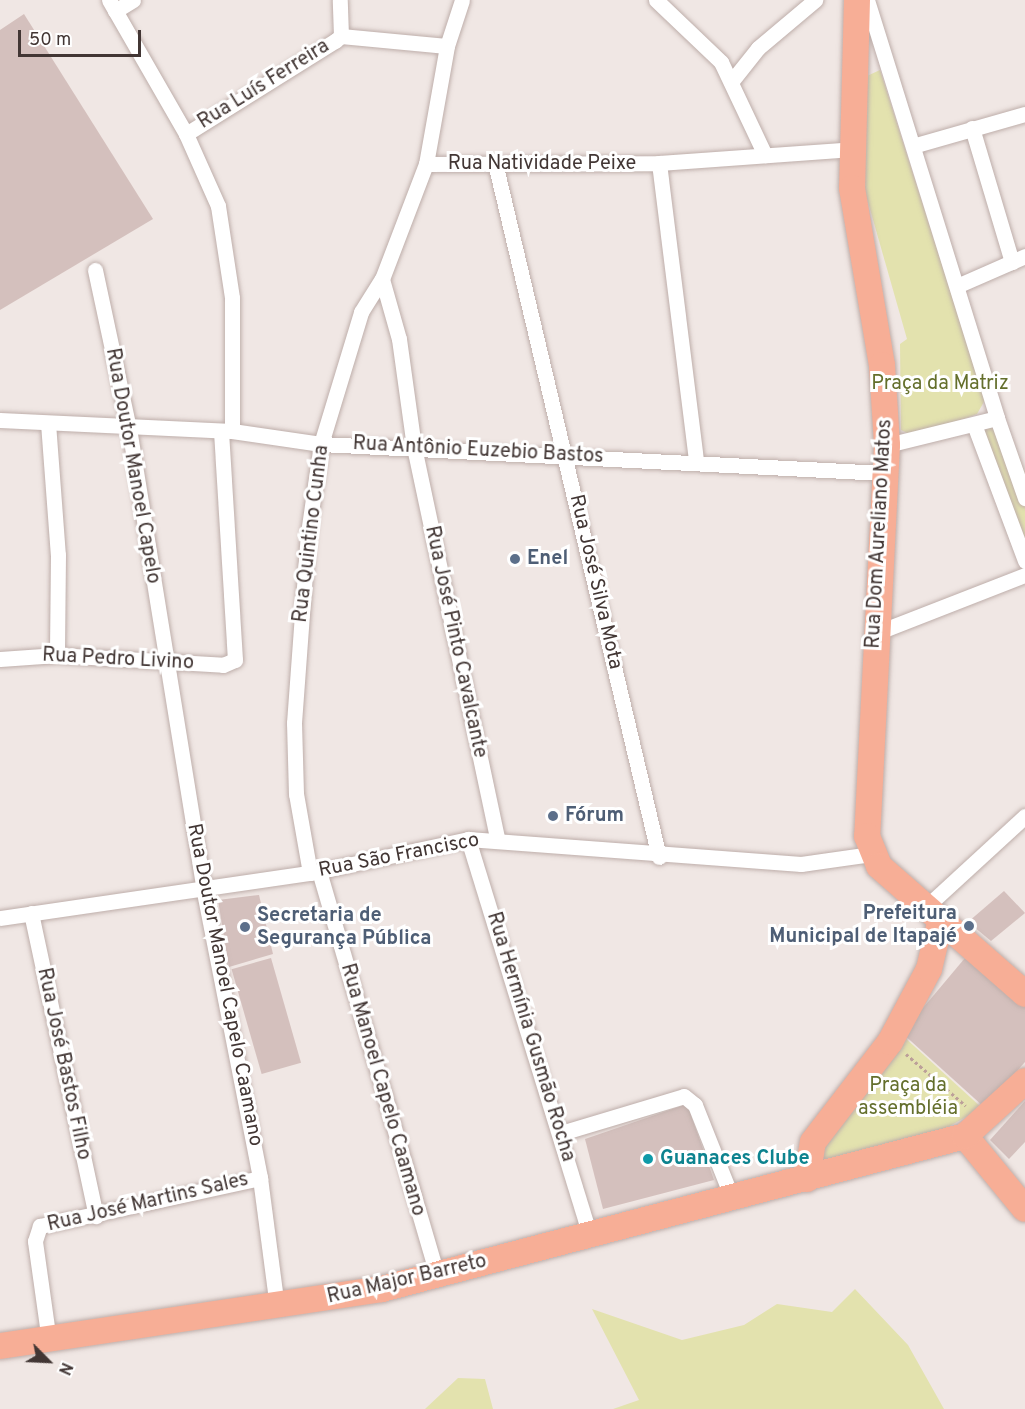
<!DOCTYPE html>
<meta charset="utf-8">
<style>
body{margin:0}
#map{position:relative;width:1025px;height:1409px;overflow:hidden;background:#f0e7e4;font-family:Overpass,sans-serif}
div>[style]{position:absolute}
.green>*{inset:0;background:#e3e2ae}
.building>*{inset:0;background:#d4c0bd;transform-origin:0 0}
.path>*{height:3px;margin-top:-1.5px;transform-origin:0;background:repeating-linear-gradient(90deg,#bca099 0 3px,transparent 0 6px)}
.roads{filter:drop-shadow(0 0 2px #beaeaa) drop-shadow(0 0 2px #beaeaa)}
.street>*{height:15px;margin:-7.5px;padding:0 7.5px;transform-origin:7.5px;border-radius:7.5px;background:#fff}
.primary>*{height:26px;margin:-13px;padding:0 13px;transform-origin:13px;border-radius:13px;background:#f7ae96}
.dots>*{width:16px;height:16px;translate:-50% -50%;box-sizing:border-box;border:3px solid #fff;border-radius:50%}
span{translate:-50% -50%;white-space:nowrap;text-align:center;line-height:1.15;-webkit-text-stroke:6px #fff;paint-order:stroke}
.street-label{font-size:20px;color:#423634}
.park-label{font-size:20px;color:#646f2c}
.service-label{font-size:20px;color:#4e5e75;font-weight:700}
.left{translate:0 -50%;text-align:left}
.right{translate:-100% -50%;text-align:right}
.culture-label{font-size:20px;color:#0d838f;font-weight:700}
.north{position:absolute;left:18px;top:1331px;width:60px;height:60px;-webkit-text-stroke:4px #fff;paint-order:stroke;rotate:114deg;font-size:16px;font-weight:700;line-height:24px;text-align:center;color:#423634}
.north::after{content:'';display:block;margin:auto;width:21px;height:27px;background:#423634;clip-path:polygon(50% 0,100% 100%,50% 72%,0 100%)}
.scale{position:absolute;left:18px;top:30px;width:123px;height:27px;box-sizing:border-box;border:3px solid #423634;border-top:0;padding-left:8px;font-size:18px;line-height:21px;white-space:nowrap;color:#423634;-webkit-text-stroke:4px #fff;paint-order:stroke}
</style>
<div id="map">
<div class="green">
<div style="clip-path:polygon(880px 70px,985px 400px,977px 414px,915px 437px,901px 430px,900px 344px,907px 339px,864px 188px,867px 76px)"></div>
<div style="clip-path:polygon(1006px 422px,1025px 473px,1025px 566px,976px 433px)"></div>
<div style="clip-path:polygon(903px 1036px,982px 1108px,930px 1137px,814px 1169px,809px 1156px)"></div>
<div style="clip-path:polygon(855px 1289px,908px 1345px,944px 1409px,613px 1409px,639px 1400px,592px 1309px,682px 1340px,744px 1325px,777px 1304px,832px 1312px)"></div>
<div style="clip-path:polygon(458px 1378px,485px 1379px,493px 1409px,425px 1409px)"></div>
</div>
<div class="building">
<div style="clip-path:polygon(24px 14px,153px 219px,0 310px,0 30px)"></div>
<div style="clip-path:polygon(1004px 891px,1025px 913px,991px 941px,968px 922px)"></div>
<div style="clip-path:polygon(259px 895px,273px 954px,229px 967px,218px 900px)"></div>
<div style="clip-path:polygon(970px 952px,1025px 999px,1025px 1062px,984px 1107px,902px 1033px)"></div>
<div style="left:271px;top:958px;width:109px;height:41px;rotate:74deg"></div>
<div style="clip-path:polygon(1025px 1101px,1025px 1142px,1009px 1159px,990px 1140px)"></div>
<div style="clip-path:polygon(687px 1104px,714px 1180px,603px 1209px,585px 1139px)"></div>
</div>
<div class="path">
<div style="left:906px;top:1054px;width:79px;rotate:40.9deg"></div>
</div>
<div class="roads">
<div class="street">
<div style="left:109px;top:0;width:155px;rotate:60.1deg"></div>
<div style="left:186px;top:134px;width:79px;rotate:66deg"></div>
<div style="left:218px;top:206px;width:93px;rotate:81.3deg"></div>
<div style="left:232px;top:298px;width:133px;rotate:90deg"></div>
<div style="left:656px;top:0;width:90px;rotate:43.6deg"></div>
<div style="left:721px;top:62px;width:103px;rotate:64.7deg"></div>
<div style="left:867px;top:0;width:438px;rotate:72.7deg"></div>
<div style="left:997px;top:418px;width:113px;rotate:166.2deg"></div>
<div style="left:115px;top:11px;width:21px;rotate:-31deg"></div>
<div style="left:341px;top:36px;width:106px;rotate:5.4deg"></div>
<div style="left:731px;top:82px;width:43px;rotate:-51.5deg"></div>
<div style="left:758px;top:48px;width:75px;rotate:-40.1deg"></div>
<div style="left:972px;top:128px;width:140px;rotate:73.4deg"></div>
<div style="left:186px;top:134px;width:176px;rotate:-32deg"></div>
<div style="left:335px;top:41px;width:8px;rotate:-40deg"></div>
<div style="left:341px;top:36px;width:36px;rotate:-92deg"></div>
<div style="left:916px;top:145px;width:113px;rotate:-15.9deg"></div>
<div style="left:659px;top:163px;width:301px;rotate:82.9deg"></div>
<div style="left:426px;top:164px;width:233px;rotate:-0.2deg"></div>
<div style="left:659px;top:163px;width:194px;rotate:-4.1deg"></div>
<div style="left:496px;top:167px;width:709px;rotate:76.71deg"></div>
<div style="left:95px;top:270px;width:162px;rotate:77.9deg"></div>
<div style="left:129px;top:428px;width:465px;rotate:80.8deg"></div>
<div style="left:203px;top:887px;width:297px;rotate:78.9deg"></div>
<div style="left:260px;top:1178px;width:131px;rotate:82.5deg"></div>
<div style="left:382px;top:279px;width:62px;rotate:74.2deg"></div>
<div style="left:399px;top:339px;width:109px;rotate:82.1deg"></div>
<div style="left:414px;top:447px;width:399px;rotate:78deg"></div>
<div style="left:959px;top:285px;width:72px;rotate:-23.7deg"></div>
<div style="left:997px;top:418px;width:85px;rotate:70.7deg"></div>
<div style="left:0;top:420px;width:232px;rotate:2.7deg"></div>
<div style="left:232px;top:431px;width:90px;rotate:8.3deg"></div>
<div style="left:321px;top:444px;width:564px;rotate:2.95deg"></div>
<div style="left:48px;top:423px;width:132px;rotate:85.7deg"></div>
<div style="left:58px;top:555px;width:100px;rotate:90.6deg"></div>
<div style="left:975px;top:427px;width:143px;rotate:69.5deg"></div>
<div style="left:876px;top:633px;width:160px;rotate:-21.3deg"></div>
<div style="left:0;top:659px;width:57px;rotate:-4deg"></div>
<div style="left:57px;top:655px;width:166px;rotate:3.4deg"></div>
<div style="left:223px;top:665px;width:13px;rotate:-23deg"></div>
<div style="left:235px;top:660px;width:228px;rotate:-93.5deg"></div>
<div style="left:468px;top:839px;width:414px;rotate:72.9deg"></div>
<div style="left:319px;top:871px;width:421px;rotate:73.7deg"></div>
<div style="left:310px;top:873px;width:80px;rotate:-100deg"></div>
<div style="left:296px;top:794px;width:71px;rotate:-91.6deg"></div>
<div style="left:294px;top:723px;width:191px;rotate:-85.8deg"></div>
<div style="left:308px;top:533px;width:90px;rotate:-81.7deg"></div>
<div style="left:321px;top:444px;width:138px;rotate:-73.1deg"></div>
<div style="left:361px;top:312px;width:39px;rotate:-58deg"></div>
<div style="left:382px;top:279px;width:123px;rotate:-69.1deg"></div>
<div style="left:426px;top:164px;width:120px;rotate:-79.9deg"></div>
<div style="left:447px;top:46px;width:48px;rotate:-71.9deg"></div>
<div style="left:925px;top:908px;width:136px;rotate:-42.6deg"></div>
<div style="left:31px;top:913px;width:310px;rotate:77.9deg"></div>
<div style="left:0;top:918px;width:313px;rotate:-8.3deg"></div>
<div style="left:310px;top:873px;width:162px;rotate:-12.1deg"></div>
<div style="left:468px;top:839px;width:334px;rotate:4.3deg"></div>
<div style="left:801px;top:864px;width:71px;rotate:-8.1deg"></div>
<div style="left:561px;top:1133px;width:128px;rotate:-16.7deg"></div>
<div style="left:684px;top:1096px;width:14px;rotate:39deg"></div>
<div style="left:695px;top:1105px;width:100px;rotate:68.3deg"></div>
<div style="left:49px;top:1341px;width:101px;rotate:-98deg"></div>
<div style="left:35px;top:1241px;width:16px;rotate:-72deg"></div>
<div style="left:40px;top:1226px;width:225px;rotate:-12.3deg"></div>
</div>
<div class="primary">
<div style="left:857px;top:0;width:188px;rotate:91.5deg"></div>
<div style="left:852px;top:188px;width:180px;rotate:80.4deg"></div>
<div style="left:882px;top:365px;width:80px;rotate:86.4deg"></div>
<div style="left:887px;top:445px;width:392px;rotate:92.9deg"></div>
<div style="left:867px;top:836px;width:32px;rotate:68deg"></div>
<div style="left:879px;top:866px;width:194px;rotate:41.2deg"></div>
<div style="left:965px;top:1136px;width:94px;rotate:50.6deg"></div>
<div style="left:807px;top:1179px;width:37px;rotate:-81deg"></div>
<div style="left:813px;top:1142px;width:126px;rotate:-52.4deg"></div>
<div style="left:890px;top:1042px;width:83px;rotate:-61.9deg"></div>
<div style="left:929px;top:969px;width:47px;rotate:-76.6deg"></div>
<div style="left:0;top:1346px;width:386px;rotate:-8.5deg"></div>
<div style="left:382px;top:1289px;width:603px;rotate:-14.7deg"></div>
<div style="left:965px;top:1136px;width:81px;rotate:-42.5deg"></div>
</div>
</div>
<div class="dots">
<div style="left:515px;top:559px;background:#5c6f8a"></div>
<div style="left:553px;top:816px;background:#5c6f8a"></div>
<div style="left:969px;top:926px;background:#5c6f8a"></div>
<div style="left:245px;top:927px;background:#5c6f8a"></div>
<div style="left:648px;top:1159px;background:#0f9aa8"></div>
</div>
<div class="street-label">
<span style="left:264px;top:85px;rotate:-32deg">Rua Luís Ferreira</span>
<span style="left:542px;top:164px">Rua Natividade Peixe</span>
<span style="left:478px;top:451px;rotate:3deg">Rua Antônio Euzebio Bastos</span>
<span style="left:132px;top:466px;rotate:80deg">Rua Doutor Manoel Capelo</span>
<span style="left:312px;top:534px;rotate:-83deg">Rua Quintino Cunha</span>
<span style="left:880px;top:534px;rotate:-87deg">Rua Dom Aureliano Matos</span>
<span style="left:595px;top:582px;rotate:77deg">Rua José Silva Mota</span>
<span style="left:455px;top:642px;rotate:78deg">Rua José Pinto Cavalcante</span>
<span style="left:118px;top:660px;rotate:3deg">Rua Pedro Livino</span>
<span style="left:399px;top:856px;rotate:-11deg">Rua São Francisco</span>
<span style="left:224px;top:985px;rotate:79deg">Rua Doutor Manoel Capelo Caamano</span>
<span style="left:530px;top:1037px;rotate:73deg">Rua Hermínia Gusmão Rocha</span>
<span style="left:63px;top:1064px;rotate:78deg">Rua José Bastos Filho</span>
<span style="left:382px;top:1090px;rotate:74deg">Rua Manoel Capelo Caamano</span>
<span style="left:148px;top:1203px;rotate:-13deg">Rua José Martins Sales</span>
<span style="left:407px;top:1280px;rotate:-13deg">Rua Major Barreto</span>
</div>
<div class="park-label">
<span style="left:940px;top:384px">Praça da Matriz</span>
<span style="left:908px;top:1098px">Praça da<br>assembléia</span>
</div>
<div class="service-label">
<span class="left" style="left:527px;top:559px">Enel</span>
<span class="left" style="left:565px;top:816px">Fórum</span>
<span class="right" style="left:957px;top:926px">Prefeitura<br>Municipal de Itapajé</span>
<span class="left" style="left:257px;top:928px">Secretaria de<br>Segurança Pública</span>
</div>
<div class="culture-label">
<span class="left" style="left:660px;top:1159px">Guanaces Clube</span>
</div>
<div class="north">N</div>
<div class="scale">50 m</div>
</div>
